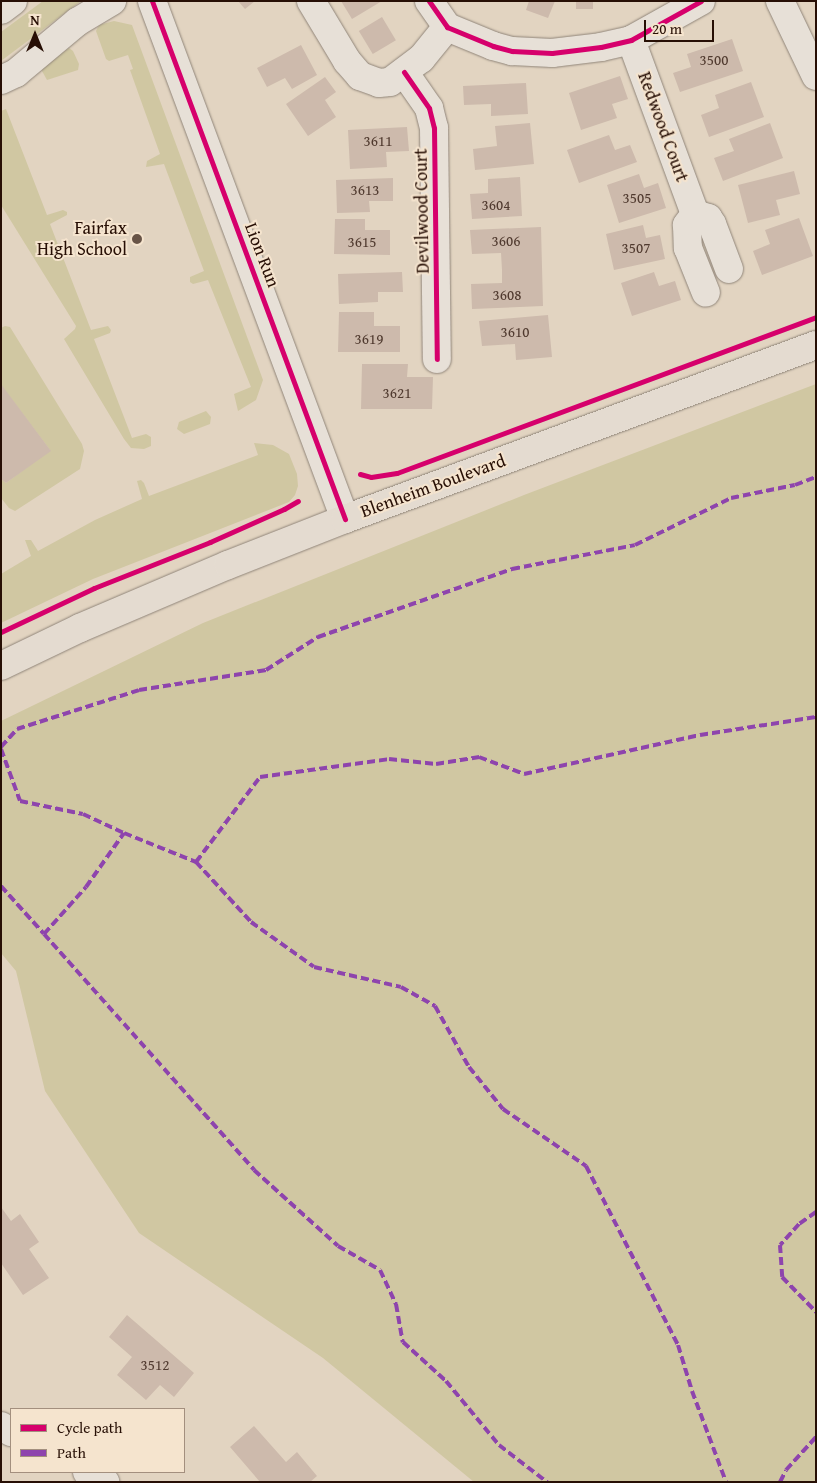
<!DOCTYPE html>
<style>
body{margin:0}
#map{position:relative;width:817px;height:1483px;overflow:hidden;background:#e2d4c1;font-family:"Gentium Book Plus",serif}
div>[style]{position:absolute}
.green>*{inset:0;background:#d0c7a2}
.building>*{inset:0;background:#cdbaac;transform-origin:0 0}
.roads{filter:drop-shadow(0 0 1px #908579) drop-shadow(0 0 1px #908579)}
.minor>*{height:28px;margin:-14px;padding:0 14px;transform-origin:14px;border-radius:14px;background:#e7e0d7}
.major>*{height:28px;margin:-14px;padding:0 14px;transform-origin:14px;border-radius:14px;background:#e4dbd0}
.quiet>*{height:4px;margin-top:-2px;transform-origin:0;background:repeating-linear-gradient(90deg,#8e44ad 0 8px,transparent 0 12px)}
.cycleway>*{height:5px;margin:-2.5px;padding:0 2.5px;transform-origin:2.5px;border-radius:2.5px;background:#d6006c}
.dots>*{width:14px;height:14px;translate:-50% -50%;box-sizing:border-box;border:2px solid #f5e4ce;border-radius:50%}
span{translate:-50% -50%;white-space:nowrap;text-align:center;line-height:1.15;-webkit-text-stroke:4px #f5e4ce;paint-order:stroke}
.number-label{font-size:15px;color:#503a2f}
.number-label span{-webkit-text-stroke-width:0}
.street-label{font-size:18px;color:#270f05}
.poi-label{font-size:18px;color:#270f05}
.right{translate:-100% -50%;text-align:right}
.frame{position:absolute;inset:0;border:2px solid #270f05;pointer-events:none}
.legend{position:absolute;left:10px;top:1408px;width:175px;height:65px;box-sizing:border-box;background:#f5e4ce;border:1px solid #a38f7e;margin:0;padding:6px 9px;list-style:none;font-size:15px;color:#270f05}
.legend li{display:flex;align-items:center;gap:10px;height:25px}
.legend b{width:25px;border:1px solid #a38f7e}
.north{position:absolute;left:10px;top:10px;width:50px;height:50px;-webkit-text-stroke:4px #f5e4ce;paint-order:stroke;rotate:0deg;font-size:14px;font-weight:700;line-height:20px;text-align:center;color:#270f05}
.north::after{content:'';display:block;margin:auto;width:18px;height:22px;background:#270f05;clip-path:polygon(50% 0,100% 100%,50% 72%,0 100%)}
.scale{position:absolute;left:644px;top:20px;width:70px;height:22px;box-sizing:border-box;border:2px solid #270f05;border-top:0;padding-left:6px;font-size:15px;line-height:18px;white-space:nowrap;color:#270f05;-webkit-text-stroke:4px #f5e4ce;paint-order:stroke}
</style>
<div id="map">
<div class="green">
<div style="clip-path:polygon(43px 1px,81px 1px,1px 61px,1px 32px)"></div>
<div style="clip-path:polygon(114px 21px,132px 25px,263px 380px,256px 400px,238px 411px,234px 394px,251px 387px,208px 280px,193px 284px,190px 282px,190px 277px,204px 271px,164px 164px,146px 167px,147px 161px,160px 154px,130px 70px,133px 69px,128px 55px,109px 61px,106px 59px,96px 31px,99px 25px)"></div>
<div style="clip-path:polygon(69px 48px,73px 51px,79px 64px,78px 70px,47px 80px,42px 71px,43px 66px)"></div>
<div style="clip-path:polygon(6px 109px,47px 215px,63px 210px,67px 212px,67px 215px,50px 224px,91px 330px,108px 326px,111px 330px,110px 333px,94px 339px,132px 438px,146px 434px,151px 437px,151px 446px,144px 449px,131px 448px,124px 439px,64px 339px,75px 329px,76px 326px,1px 205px,1px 111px)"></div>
<div style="clip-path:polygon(5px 326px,10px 327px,82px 444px,84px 451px,80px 469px,15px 511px,9px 508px,1px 498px,1px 479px,6px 483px,50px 450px,1px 385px,1px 328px)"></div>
<div style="clip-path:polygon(816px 384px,816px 1482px,474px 1482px,323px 1358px,139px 1233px,45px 1091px,16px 971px,1px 953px,1px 721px,203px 623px,524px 495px)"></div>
<div style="clip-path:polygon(206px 411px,211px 417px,210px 424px,184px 434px,177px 429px,179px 422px)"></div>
<div style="clip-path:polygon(254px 443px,273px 445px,289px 454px,297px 474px,298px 486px,295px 495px,289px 502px,93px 579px,1px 623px,1px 574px,31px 556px,25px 540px,31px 540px,38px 551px,95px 520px,142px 499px,137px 481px,141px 480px,144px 483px,149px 496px,258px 455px)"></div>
</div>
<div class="building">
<div style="clip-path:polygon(238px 1px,255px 1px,245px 9px)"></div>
<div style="clip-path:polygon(341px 1px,382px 1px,352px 19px)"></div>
<div style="clip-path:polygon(529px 1px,555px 1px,548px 18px,526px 10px)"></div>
<div style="left:576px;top:1px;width:17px;height:8px"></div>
<div style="left:382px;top:17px;width:27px;height:27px;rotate:59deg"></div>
<div style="clip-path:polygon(732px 39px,743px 71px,680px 92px,673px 73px,691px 67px,687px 54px)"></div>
<div style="clip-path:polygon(301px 45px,317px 75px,292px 89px,285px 78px,267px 87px,257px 68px)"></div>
<div style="clip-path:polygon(620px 76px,628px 99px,612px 104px,617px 118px,581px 130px,569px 93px)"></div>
<div style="clip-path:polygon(325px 77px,336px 92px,325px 100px,336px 117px,308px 136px,286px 104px)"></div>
<div style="clip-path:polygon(751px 82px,764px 117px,709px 137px,701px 115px,719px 108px,715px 95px)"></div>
<div style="clip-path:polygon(526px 83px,528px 114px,491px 116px,491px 104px,464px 105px,463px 86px)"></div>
<div style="clip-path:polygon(530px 123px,534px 164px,475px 170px,473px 149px,497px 146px,495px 126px)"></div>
<div style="clip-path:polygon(770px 123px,783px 158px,723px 181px,714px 158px,734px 151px,729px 139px)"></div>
<div style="clip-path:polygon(407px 127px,409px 151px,386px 152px,387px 167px,350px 169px,348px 130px)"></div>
<div style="clip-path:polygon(609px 135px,615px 150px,630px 145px,637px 162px,579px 183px,567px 150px)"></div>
<div style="clip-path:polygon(794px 171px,800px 194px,776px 200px,780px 215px,748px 223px,738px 185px)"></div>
<div style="clip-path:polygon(639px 174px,644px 188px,658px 183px,666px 208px,619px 223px,607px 185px)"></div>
<div style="clip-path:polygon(520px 177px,522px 216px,472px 219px,470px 194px,488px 193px,488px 179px)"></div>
<div style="clip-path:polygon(393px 178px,393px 201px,369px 201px,370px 212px,337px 213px,336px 180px)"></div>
<div style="clip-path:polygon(799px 218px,813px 256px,762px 275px,753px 251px,770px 244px,765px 230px)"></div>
<div style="clip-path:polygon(335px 219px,365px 219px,365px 230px,390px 230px,390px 255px,334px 254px)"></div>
<div style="clip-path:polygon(643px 225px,646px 238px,660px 235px,665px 259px,614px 270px,606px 234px)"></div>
<div style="clip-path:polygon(541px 227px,543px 306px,472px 309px,471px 284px,502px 283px,502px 270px,501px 253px,472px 254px,470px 230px)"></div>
<div style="clip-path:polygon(402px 272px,403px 292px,378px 292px,378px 302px,339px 304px,338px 274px)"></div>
<div style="clip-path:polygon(654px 272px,659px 286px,675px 281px,681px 300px,632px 316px,621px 283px)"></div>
<div style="clip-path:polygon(339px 312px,374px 312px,374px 326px,400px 326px,400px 352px,338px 352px)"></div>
<div style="clip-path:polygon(548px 315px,552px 357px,516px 360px,515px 344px,482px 346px,479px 321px)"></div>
<div style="clip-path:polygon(362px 364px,408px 364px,407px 377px,433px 377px,432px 409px,361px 409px)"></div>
<div style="clip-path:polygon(1px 384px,51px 451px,6px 483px,1px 479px)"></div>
<div style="clip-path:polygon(1px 1207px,11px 1221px,20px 1214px,39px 1242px,29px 1249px,49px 1278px,23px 1295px,1px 1263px)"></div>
<div style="clip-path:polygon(127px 1315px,194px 1373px,174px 1397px,160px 1385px,146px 1400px,117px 1375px,132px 1357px,109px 1337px)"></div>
<div style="clip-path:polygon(254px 1426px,286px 1462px,297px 1452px,317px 1476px,310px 1482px,260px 1482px,230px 1447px)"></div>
</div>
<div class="roads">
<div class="minor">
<div style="left:152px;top:1px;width:553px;rotate:69.57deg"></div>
<div style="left:311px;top:1px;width:70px;rotate:59deg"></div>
<div style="left:347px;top:61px;width:20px;rotate:49deg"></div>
<div style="left:360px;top:76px;width:20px;rotate:20deg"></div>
<div style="left:379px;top:83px;width:11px;rotate:-5deg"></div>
<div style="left:390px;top:82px;width:39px;rotate:-37deg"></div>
<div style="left:421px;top:59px;width:41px;rotate:-50.9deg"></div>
<div style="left:429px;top:1px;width:32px;rotate:55deg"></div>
<div style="left:447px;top:27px;width:50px;rotate:22.4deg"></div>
<div style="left:493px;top:46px;width:20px;rotate:15deg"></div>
<div style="left:512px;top:51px;width:40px;rotate:2.9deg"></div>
<div style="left:552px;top:53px;width:49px;rotate:-7deg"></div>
<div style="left:601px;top:47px;width:31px;rotate:-13deg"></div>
<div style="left:631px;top:40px;width:80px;rotate:-29.1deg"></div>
<div style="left:780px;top:1px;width:83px;rotate:64.4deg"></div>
<div style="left:1px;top:10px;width:15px;rotate:-37deg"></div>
<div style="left:631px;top:40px;width:185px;rotate:69.8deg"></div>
<div style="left:404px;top:72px;width:44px;rotate:55.2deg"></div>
<div style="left:429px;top:108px;width:21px;rotate:76deg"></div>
<div style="left:434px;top:128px;width:231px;rotate:89.3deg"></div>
<div style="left:1px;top:80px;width:17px;rotate:-25deg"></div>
<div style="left:16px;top:73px;width:80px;rotate:-39.9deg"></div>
<div style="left:77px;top:22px;width:41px;rotate:-31deg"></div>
<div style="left:695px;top:214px;width:14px;rotate:126deg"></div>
<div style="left:687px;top:225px;width:23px;rotate:88deg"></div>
<div style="left:688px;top:248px;width:48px;rotate:68.2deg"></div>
<div style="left:695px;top:214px;width:14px;rotate:17deg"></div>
<div style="left:708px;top:218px;width:7px;rotate:56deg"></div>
<div style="left:712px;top:224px;width:48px;rotate:69.3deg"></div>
<div style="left:1px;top:1426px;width:12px;rotate:31deg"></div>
<div style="left:87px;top:1472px;width:21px;rotate:29deg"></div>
</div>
<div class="major">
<div style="left:1px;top:666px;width:88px;rotate:-25.7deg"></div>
<div style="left:80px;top:628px;width:161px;rotate:-23.1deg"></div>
<div style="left:228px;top:565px;width:126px;rotate:-21.5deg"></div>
<div style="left:345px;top:519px;width:502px;rotate:-20.28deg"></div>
</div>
</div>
<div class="quiet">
<div style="left:1px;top:747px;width:24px;rotate:-48deg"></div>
<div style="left:17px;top:729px;width:128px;rotate:-17.7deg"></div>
<div style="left:139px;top:690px;width:129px;rotate:-8.9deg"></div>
<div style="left:266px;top:670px;width:62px;rotate:-32.4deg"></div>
<div style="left:318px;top:637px;width:206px;rotate:-19.3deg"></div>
<div style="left:512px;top:569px;width:125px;rotate:-11deg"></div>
<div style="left:635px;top:545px;width:107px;rotate:-26.1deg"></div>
<div style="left:731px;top:498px;width:65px;rotate:-11.5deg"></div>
<div style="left:795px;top:485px;width:22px;rotate:-21deg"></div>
<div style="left:1px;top:749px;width:55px;rotate:69.9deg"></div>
<div style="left:20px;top:801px;width:64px;rotate:11.7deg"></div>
<div style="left:83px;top:814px;width:45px;rotate:24.9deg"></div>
<div style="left:124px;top:833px;width:78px;rotate:21.9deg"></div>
<div style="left:196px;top:862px;width:106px;rotate:-53deg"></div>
<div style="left:260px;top:777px;width:130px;rotate:-7.9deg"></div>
<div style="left:389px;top:759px;width:47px;rotate:6.1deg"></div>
<div style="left:436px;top:764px;width:44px;rotate:-9.2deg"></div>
<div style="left:479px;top:757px;width:48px;rotate:20.7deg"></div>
<div style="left:524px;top:774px;width:180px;rotate:-12.5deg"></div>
<div style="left:700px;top:735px;width:117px;rotate:-8.8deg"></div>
<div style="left:196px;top:862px;width:81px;rotate:47.5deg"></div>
<div style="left:251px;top:922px;width:77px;rotate:35.5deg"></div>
<div style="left:314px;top:967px;width:89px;rotate:12.9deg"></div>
<div style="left:401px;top:987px;width:39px;rotate:29deg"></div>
<div style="left:435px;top:1006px;width:70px;rotate:60.9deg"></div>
<div style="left:469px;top:1067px;width:54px;rotate:51deg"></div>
<div style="left:503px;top:1109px;width:101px;rotate:34.5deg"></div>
<div style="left:586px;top:1166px;width:201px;rotate:62.8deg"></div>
<div style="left:678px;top:1345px;width:48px;rotate:73.1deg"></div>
<div style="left:692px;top:1391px;width:97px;rotate:69.5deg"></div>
<div style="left:1px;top:886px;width:64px;rotate:48.1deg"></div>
<div style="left:44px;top:934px;width:63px;rotate:-48.2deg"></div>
<div style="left:86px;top:887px;width:66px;rotate:-54.9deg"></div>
<div style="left:44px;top:934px;width:316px;rotate:48.3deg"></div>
<div style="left:254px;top:1170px;width:113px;rotate:42.1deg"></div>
<div style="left:338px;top:1246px;width:48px;rotate:29.7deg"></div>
<div style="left:380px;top:1270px;width:38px;rotate:65deg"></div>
<div style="left:396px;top:1304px;width:39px;rotate:80deg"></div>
<div style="left:403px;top:1342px;width:58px;rotate:42.2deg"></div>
<div style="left:446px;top:1381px;width:83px;rotate:50.4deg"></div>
<div style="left:499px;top:1445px;width:61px;rotate:37.6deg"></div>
<div style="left:816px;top:1212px;width:21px;rotate:145deg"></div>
<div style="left:799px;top:1224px;width:28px;rotate:132deg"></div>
<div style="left:780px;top:1245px;width:32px;rotate:86deg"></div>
<div style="left:782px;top:1277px;width:49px;rotate:45.8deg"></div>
<div style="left:780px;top:1482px;width:13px;rotate:-63deg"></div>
<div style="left:786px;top:1470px;width:45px;rotate:-47.7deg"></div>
</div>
<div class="cycleway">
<div style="left:152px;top:1px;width:553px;rotate:69.57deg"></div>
<div style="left:429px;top:1px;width:32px;rotate:55deg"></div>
<div style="left:447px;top:27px;width:50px;rotate:22.4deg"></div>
<div style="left:493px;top:46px;width:20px;rotate:15deg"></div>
<div style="left:512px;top:51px;width:40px;rotate:2.9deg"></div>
<div style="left:552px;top:53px;width:49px;rotate:-7deg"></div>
<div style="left:601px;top:47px;width:31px;rotate:-13deg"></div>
<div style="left:631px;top:40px;width:80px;rotate:-29.1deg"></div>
<div style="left:404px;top:72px;width:44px;rotate:55.2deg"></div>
<div style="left:429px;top:108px;width:21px;rotate:76deg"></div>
<div style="left:434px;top:128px;width:231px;rotate:89.3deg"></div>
<div style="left:360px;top:474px;width:11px;rotate:15deg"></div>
<div style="left:371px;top:477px;width:26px;rotate:-9deg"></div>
<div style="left:397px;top:473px;width:447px;rotate:-20.4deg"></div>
<div style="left:1px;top:632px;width:103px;rotate:-25.3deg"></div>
<div style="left:94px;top:588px;width:125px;rotate:-21.6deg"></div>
<div style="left:210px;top:542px;width:81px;rotate:-24deg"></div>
<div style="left:284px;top:509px;width:16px;rotate:-30deg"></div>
</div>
<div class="dots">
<div style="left:137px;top:239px;background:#685447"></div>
</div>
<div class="number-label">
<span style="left:714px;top:60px">3500</span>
<span style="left:378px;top:141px">3611</span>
<span style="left:365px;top:190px">3613</span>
<span style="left:637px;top:198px">3505</span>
<span style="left:496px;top:205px">3604</span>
<span style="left:506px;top:241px">3606</span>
<span style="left:362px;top:242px">3615</span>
<span style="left:636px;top:248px">3507</span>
<span style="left:507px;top:295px">3608</span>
<span style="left:515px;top:332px">3610</span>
<span style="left:369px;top:339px">3619</span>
<span style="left:397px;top:393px">3621</span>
<span style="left:155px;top:1365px">3512</span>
</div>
<div class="street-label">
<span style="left:663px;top:127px;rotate:70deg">Redwood Court</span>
<span style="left:422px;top:211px;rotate:-91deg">Devilwood Court</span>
<span style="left:262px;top:255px;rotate:69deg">Lion Run</span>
<span style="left:433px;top:486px;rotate:-20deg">Blenheim Boulevard</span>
</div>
<div class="poi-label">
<span class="right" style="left:127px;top:239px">Fairfax<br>High School</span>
</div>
<div class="frame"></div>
<ul class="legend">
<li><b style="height:6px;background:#d6006c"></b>Cycle path</li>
<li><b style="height:6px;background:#8e44ad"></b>Path</li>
</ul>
<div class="north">N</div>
<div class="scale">20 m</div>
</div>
